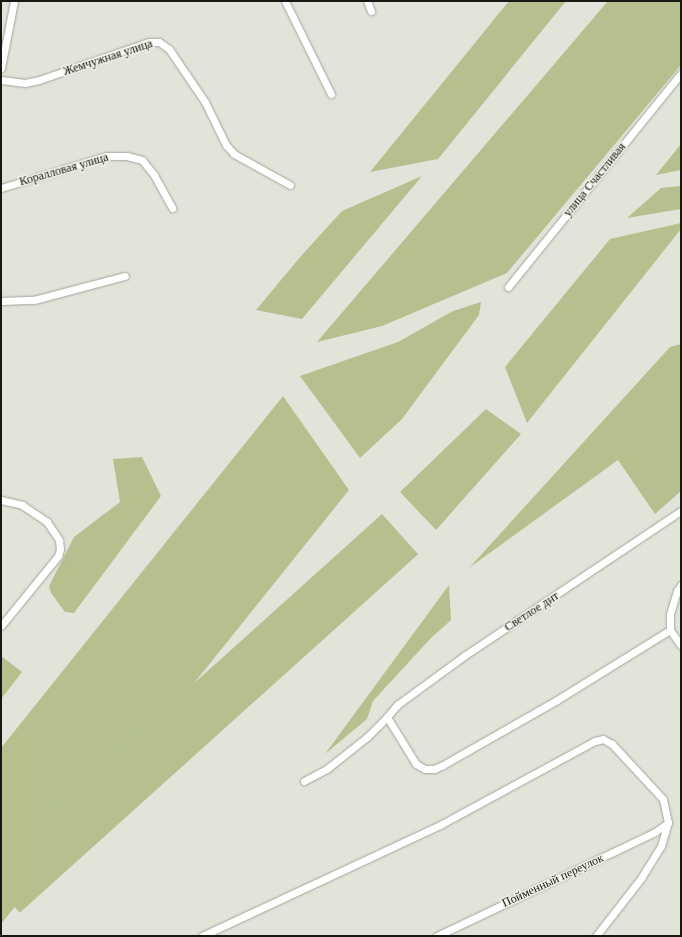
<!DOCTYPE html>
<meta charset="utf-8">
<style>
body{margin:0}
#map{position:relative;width:682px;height:937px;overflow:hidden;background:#e2e4da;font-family:"Times New Roman",serif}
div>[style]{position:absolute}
.green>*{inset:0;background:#b5c08e;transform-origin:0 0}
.roads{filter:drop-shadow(0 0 1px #a2a59b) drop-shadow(0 0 1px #a2a59b)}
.minor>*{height:7px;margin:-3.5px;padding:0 3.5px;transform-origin:3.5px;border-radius:3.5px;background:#fff}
span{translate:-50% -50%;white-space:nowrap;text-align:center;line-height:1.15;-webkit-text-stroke:3px #eff1e7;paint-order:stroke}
.street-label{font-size:12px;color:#171814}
.frame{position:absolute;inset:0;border:2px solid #171814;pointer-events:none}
</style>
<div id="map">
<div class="green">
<div style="clip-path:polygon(509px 1px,566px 1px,438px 159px,370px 172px)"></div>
<div style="clip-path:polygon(608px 1px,681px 1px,681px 65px,507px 273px,382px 326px,317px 342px)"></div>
<div style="clip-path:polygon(681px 144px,681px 170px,656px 175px)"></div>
<div style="clip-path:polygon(422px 176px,302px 319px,256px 310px,301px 256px,342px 211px)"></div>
<div style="clip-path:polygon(681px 186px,681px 209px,627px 218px,661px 188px)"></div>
<div style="clip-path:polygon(681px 223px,681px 229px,527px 423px,505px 367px,610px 239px)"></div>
<div style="clip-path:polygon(481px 302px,479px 315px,402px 419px,360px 458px,300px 376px,398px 342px,453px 311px)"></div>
<div style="clip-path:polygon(681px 344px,681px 491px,655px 514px,618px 460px,469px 568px,670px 347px)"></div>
<div style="clip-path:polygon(283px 396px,349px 490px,1px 924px,1px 748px)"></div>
<div style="clip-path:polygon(486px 409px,521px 434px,436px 530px,400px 492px)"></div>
<div style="clip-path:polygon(142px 457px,161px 496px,74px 613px,65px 612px,51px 593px,49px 586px,74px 537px,120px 502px,113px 459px)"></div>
<div style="left:382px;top:514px;width:54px;height:536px;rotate:48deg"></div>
<div style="clip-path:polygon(449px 585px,451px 620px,431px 638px,373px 701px,367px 719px,325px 754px)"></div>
<div style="clip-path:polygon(1px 656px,22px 672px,1px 699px)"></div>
</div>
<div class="roads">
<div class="minor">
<div style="left:285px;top:1px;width:104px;rotate:63.7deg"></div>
<div style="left:367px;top:1px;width:11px;rotate:68deg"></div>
<div style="left:1px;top:68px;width:68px;rotate:-79deg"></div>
<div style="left:1px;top:80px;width:24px;rotate:7deg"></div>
<div style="left:25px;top:83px;width:14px;rotate:-12deg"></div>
<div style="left:39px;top:80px;width:116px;rotate:-19.1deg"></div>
<div style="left:149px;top:42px;width:10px"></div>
<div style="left:159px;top:42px;width:12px;rotate:35deg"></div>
<div style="left:169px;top:49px;width:64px;rotate:55.8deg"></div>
<div style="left:205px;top:102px;width:48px;rotate:64deg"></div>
<div style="left:226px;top:145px;width:12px;rotate:48deg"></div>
<div style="left:234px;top:154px;width:64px;rotate:29deg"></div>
<div style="left:1px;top:188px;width:111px;rotate:-16.8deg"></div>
<div style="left:107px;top:156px;width:20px"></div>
<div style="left:127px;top:156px;width:16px;rotate:15deg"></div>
<div style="left:142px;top:160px;width:19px;rotate:51deg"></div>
<div style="left:154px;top:175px;width:38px;rotate:61deg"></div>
<div style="left:508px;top:287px;width:275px;rotate:-51deg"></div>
<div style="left:1px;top:301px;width:33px;rotate:-2deg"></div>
<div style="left:34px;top:300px;width:94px;rotate:-14.8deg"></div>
<div style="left:1px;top:500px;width:22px;rotate:13deg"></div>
<div style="left:22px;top:505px;width:30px;rotate:34deg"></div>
<div style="left:47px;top:522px;width:22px;rotate:56deg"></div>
<div style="left:59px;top:540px;width:9px;rotate:84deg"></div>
<div style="left:60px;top:549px;width:7px;rotate:106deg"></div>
<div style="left:58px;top:556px;width:90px;rotate:129.2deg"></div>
<div style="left:681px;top:585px;width:7px;rotate:124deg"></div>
<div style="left:677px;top:591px;width:24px;rotate:107deg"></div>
<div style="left:670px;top:614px;width:16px;rotate:90deg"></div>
<div style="left:670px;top:630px;width:19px;rotate:55deg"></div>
<div style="left:387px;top:717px;width:16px;rotate:-50deg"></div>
<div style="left:397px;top:705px;width:83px;rotate:-36.2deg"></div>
<div style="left:464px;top:656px;width:261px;rotate:-33.8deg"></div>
<div style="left:304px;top:781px;width:27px;rotate:-28deg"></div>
<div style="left:328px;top:768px;width:50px;rotate:-38.5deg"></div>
<div style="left:367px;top:737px;width:28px;rotate:-45deg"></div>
<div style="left:387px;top:717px;width:55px;rotate:58.3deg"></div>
<div style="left:416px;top:764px;width:10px;rotate:29deg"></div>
<div style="left:425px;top:769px;width:9px"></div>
<div style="left:434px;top:769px;width:10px;rotate:-24deg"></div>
<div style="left:443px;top:765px;width:131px;rotate:-29.7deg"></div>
<div style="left:557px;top:700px;width:133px;rotate:-31.8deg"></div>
<div style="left:202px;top:936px;width:263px;rotate:-25deg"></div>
<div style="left:440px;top:825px;width:176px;rotate:-28.5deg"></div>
<div style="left:595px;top:741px;width:8px;rotate:-14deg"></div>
<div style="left:603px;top:739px;width:10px;rotate:29deg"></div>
<div style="left:612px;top:744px;width:75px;rotate:47.2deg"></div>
<div style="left:663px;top:799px;width:24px;rotate:78deg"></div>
<div style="left:668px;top:822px;width:25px;rotate:106deg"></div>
<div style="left:661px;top:846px;width:36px;rotate:122deg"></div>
<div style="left:642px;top:877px;width:75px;rotate:127.9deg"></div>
<div style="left:437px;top:936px;width:242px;rotate:-25.5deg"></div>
<div style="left:655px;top:832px;width:16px;rotate:-35deg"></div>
</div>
</div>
<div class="street-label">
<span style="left:108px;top:58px;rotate:-18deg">Жемчужная улица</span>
<span style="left:64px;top:170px;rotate:-16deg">Коралловая улица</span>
<span style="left:595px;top:180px;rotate:-51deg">улица Счастливая</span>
<span style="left:532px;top:612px;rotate:-33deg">Светлое днт</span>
<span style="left:553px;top:881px;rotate:-25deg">Пойменный переулок</span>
</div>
<div class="frame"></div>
</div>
